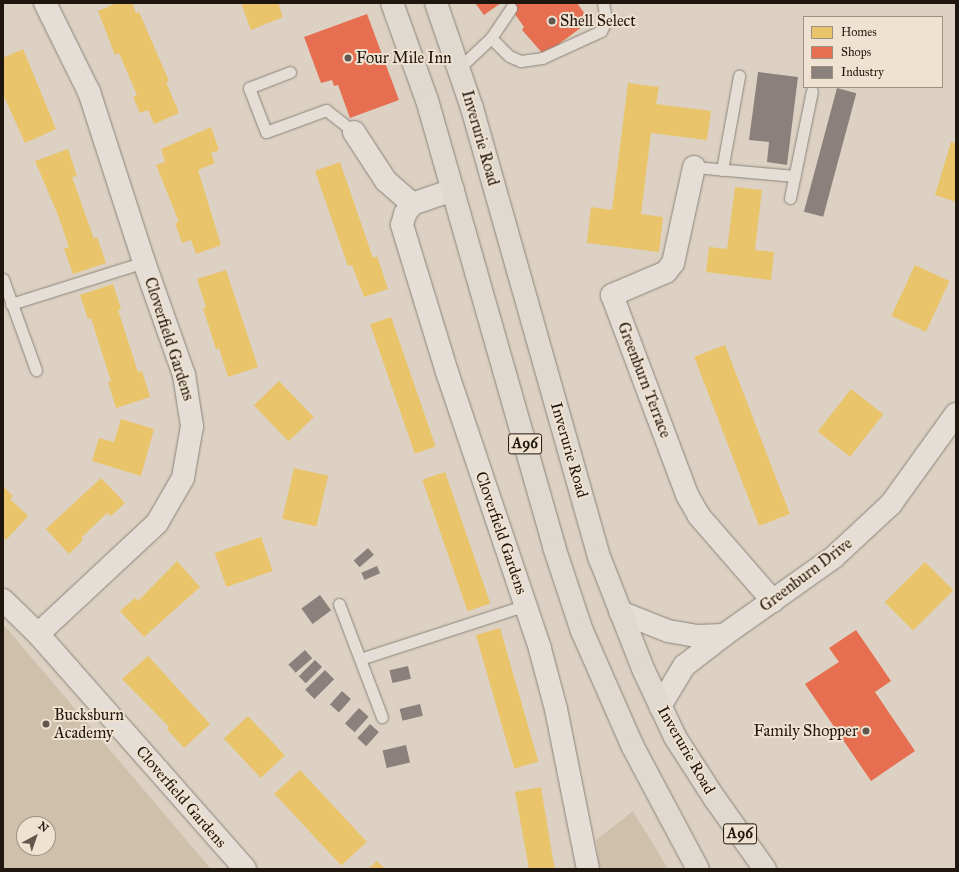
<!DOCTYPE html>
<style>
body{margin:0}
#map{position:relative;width:959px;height:872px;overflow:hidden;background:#dcd1c2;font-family:"IM FELL Great Primer",serif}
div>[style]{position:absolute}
.green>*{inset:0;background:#cfc0ac}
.homes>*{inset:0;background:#e9c46a;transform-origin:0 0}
.shops>*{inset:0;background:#e76f51}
.industry>*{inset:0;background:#8a817c;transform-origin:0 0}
.roads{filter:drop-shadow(0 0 1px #8b847a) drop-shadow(0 0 1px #8b847a)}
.service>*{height:11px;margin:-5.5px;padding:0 5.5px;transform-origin:5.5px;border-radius:5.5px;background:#e4ded6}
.minor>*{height:22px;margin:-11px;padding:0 11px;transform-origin:11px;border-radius:11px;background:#e4ded6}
.tertiary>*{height:22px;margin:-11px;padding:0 11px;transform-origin:11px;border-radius:11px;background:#e4ded6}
.primary>*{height:22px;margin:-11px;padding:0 11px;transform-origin:11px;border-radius:11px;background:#dfd9d0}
.dots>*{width:11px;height:11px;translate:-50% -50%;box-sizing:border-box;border:2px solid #efe2d0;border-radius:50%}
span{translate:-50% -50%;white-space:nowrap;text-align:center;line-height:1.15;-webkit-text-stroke:4px #efe2d0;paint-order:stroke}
.shield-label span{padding:1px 3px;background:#efe2d0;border:1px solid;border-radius:3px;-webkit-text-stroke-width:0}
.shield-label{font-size:15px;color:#1f160e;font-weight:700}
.poi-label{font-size:16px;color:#1f160e}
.left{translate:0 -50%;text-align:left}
.right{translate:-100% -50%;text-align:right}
.street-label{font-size:16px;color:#1f160e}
.frame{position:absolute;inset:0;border:4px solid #1f160e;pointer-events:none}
.legend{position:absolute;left:803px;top:16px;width:140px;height:72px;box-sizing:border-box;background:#efe2d0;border:1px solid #9c9082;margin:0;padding:5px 7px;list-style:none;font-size:12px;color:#1f160e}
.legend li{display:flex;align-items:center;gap:8px;height:20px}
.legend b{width:20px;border:1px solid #9c9082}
.north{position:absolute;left:16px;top:816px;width:40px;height:40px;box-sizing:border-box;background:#efe2d0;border:1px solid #9c9082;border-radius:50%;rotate:40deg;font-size:11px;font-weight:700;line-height:16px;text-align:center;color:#1f160e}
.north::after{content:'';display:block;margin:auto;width:14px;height:18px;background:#61574d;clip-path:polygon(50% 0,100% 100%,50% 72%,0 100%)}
</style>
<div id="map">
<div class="green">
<div style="clip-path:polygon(evenodd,3px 624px,211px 869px,3px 869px,3px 624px,24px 824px,48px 824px,48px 848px,24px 848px,24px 824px)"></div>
<div style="clip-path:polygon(633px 811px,668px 869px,600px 869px,596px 840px)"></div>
</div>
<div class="homes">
<div style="clip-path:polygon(117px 3px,132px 3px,136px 13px,139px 12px,169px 81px,166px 82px,179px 113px,154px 124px,148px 110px,140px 113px,133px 97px,137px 95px,119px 53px,115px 55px,98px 11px)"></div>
<div style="clip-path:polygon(241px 3px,278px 3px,283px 17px,251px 30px)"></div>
<div style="clip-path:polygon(23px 49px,56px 129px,25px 143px,3px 94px,3px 58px)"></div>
<div style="clip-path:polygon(628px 83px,659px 87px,656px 104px,711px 111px,707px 140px,651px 133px,641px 214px,663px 217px,659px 252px,587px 243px,591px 207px,612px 210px)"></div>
<div style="clip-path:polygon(211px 127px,219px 150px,211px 153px,215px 163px,198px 170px,221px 245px,196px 254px,191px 240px,182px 243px,175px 223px,179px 222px,156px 165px,165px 162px,161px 149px)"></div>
<div style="clip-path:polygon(951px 142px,956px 143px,956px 202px,935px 195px)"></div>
<div style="clip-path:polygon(68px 149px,77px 176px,72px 177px,94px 239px,97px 237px,106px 263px,73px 274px,64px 249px,69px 247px,58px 215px,35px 161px)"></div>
<div style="clip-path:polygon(340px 162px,373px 258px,377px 256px,388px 289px,364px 297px,352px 265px,348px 266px,315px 171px)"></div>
<div style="clip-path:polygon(735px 187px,762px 190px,755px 250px,774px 252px,771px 280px,706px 272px,709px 247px,727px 249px)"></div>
<div style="left:915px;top:265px;width:38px;height:56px;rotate:25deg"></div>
<div style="clip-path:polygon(226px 270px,258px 367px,228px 377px,219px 348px,216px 349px,203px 308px,206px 307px,197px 279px)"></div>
<div style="clip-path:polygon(113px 284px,121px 309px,118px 310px,138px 372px,142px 371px,150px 397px,116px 408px,108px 382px,111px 381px,91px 318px,88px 319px,80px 295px)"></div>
<div style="left:391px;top:317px;width:137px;height:22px;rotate:71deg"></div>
<div style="left:725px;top:345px;width:181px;height:33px;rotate:69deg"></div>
<div style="left:279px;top:381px;width:50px;height:35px;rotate:46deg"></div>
<div style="left:851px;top:389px;width:41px;height:54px;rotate:38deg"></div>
<div style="clip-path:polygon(121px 419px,154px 429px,141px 476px,92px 461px,99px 438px,114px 442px)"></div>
<div style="left:294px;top:468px;width:35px;height:52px;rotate:13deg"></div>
<div style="left:445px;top:472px;width:139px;height:24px;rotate:71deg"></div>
<div style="clip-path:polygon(101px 478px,125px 503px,111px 516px,107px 513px,81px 538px,83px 540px,69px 554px,46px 529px)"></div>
<div style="clip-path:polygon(3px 486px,13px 496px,10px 499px,28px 516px,6px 540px,3px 537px)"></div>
<div style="left:261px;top:537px;width:36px;height:49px;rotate:71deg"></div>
<div style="clip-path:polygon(177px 561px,200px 587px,144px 637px,120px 611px,135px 598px,138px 601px)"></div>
<div style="left:925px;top:562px;width:40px;height:57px;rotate:45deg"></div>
<div style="left:500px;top:628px;width:139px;height:25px;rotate:74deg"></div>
<div style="clip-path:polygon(148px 656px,210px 724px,184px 748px,167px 729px,169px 727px,122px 679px)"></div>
<div style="left:248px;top:716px;width:54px;height:33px;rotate:47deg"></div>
<div style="left:300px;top:770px;width:98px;height:35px;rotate:47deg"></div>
<div style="clip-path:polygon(541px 787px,552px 854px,555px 869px,529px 869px,515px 792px)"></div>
<div style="clip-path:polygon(377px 861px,385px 869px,368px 869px)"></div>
</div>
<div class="shops">
<div style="clip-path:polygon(475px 3px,501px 3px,484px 15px)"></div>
<div style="clip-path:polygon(507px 3px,577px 3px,590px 21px,544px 55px,522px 30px,524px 27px)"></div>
<div style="clip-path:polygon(367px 14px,399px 100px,350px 118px,338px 85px,334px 86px,332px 80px,321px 83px,304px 37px)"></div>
<div style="clip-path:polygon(856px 630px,891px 681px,875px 692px,915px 751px,871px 781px,805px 684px,839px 662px,829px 648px)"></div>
</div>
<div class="industry">
<div style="clip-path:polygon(758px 72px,798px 77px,787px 165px,767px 162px,769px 142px,749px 140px)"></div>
<div style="left:837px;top:88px;width:20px;height:128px;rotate:15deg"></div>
<div style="left:368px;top:548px;width:9px;height:19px;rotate:49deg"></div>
<div style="left:377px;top:566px;width:8px;height:17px;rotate:67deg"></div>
<div style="left:320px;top:595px;width:19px;height:23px;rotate:54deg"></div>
<div style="left:305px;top:650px;width:11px;height:22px;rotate:49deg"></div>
<div style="left:315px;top:660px;width:10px;height:23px;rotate:45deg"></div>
<div style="left:408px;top:666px;width:13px;height:19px;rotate:77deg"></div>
<div style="left:325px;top:670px;width:13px;height:28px;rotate:45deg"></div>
<div style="left:342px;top:691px;width:12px;height:18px;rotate:42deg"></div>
<div style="left:420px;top:704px;width:12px;height:21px;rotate:76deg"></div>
<div style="left:359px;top:708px;width:13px;height:21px;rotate:42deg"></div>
<div style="left:370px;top:724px;width:12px;height:19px;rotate:42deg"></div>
<div style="left:406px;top:745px;width:18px;height:24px;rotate:77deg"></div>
</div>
<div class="roads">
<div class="service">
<div style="left:491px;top:38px;width:25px;rotate:45deg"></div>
<div style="left:509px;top:56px;width:13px;rotate:23deg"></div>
<div style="left:521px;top:61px;width:21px;rotate:-8deg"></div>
<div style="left:542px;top:58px;width:65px;rotate:-24.6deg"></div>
<div style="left:601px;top:31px;width:11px;rotate:-63deg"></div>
<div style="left:606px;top:21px;width:18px;rotate:-99deg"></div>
<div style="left:459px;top:68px;width:44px;rotate:-43.2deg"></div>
<div style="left:491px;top:38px;width:36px;rotate:-56deg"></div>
<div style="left:290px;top:72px;width:44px;rotate:158.7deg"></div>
<div style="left:249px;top:88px;width:47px;rotate:68.9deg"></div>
<div style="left:266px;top:132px;width:64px;rotate:-20.1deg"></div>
<div style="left:326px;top:110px;width:36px;rotate:38deg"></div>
<div style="left:694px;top:167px;width:101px;rotate:5.1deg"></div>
<div style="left:722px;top:170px;width:96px;rotate:-79.7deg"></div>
<div style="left:790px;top:198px;width:109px;rotate:-78.4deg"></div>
<div style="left:3px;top:279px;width:97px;rotate:70.1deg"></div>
<div style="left:11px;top:304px;width:139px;rotate:-17.5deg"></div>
<div style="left:339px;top:604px;width:121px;rotate:69.2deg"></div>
<div style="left:360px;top:659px;width:175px;rotate:-18deg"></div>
</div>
<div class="minor">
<div style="left:354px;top:132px;width:59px;rotate:56.9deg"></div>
<div style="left:386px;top:181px;width:35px;rotate:41deg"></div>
<div style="left:694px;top:167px;width:98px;rotate:102.3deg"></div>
<div style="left:673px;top:263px;width:11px;rotate:128deg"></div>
<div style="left:666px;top:272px;width:59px;rotate:156.9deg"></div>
<div style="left:612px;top:295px;width:214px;rotate:69.4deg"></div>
<div style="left:687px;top:495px;width:24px;rotate:60deg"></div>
<div style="left:699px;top:516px;width:113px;rotate:49deg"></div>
<div style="left:453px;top:190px;width:43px;rotate:161.1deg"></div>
<div style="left:412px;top:204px;width:12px;rotate:125deg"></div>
<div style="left:405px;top:214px;width:11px;rotate:105deg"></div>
<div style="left:402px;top:225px;width:154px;rotate:73deg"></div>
<div style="left:447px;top:372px;width:292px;rotate:71.4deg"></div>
<div style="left:540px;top:649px;width:62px;rotate:75.1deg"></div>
<div style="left:556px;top:709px;width:163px;rotate:78.7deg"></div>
<div style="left:3px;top:600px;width:49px;rotate:44.2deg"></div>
<div style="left:38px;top:634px;width:313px;rotate:48.6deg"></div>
<div style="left:38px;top:634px;width:163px;rotate:-43deg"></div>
<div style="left:157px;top:523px;width:52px;rotate:-60deg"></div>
<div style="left:183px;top:478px;width:53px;rotate:-80.2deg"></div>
<div style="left:192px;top:426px;width:52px;rotate:-98.9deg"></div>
<div style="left:184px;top:375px;width:120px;rotate:-109.5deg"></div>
<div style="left:144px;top:262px;width:179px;rotate:-107.9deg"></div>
<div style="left:89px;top:92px;width:99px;rotate:-116.3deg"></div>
</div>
<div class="tertiary">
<div style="left:620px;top:612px;width:52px;rotate:21.6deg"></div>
<div style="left:668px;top:631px;width:27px;rotate:10deg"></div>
<div style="left:695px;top:636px;width:29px;rotate:-2deg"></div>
<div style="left:660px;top:706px;width:47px;rotate:-59deg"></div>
<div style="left:684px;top:666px;width:51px;rotate:-37.8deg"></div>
<div style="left:724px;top:635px;width:135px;rotate:-35.3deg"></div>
<div style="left:834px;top:557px;width:78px;rotate:-42.9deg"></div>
<div style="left:891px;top:504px;width:111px;rotate:-54.2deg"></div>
</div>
<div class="primary">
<div style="left:392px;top:3px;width:103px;rotate:70.2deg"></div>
<div style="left:427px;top:100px;width:465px;rotate:74.1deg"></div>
<div style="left:554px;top:547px;width:89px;rotate:71.6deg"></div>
<div style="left:582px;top:631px;width:127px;rotate:66.3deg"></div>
<div style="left:633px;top:747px;width:138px;rotate:62deg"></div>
<div style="left:436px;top:3px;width:111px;rotate:71.1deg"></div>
<div style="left:472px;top:108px;width:469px;rotate:74.2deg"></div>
<div style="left:600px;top:559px;width:120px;rotate:68.6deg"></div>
<div style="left:644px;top:671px;width:73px;rotate:64.8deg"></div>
<div style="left:675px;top:737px;width:74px;rotate:57.2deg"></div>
<div style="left:715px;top:799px;width:86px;rotate:54.5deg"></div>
</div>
</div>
<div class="dots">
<div style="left:552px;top:21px;background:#61574d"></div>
<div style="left:348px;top:58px;background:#61574d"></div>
<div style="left:46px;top:724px;background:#61574d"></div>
<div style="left:866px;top:731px;background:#61574d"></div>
</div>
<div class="shield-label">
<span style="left:525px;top:444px">A96</span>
<span style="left:740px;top:834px">A96</span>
</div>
<div class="poi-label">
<span class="left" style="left:560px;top:21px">Shell Select</span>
<span class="left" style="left:356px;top:58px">Four Mile Inn</span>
<span class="left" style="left:54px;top:724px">Bucksburn<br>Academy</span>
<span class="right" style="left:858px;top:731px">Family Shopper</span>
</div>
<div class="street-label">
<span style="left:480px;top:138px;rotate:74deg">Inverurie Road</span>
<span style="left:169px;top:339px;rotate:72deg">Cloverfield Gardens</span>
<span style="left:644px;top:380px;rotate:69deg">Greenburn Terrace</span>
<span style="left:569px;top:450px;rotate:74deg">Inverurie Road</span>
<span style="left:501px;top:533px;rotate:71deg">Cloverfield Gardens</span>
<span style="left:806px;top:575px;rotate:-37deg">Greenburn Drive</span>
<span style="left:686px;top:750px;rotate:60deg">Inverurie Road</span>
<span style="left:181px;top:797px;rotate:49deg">Cloverfield Gardens</span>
</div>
<div class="frame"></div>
<ul class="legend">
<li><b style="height:11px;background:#e9c46a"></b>Homes</li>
<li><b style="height:11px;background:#e76f51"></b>Shops</li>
<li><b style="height:11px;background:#8a817c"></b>Industry</li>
</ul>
<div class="north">N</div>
</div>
